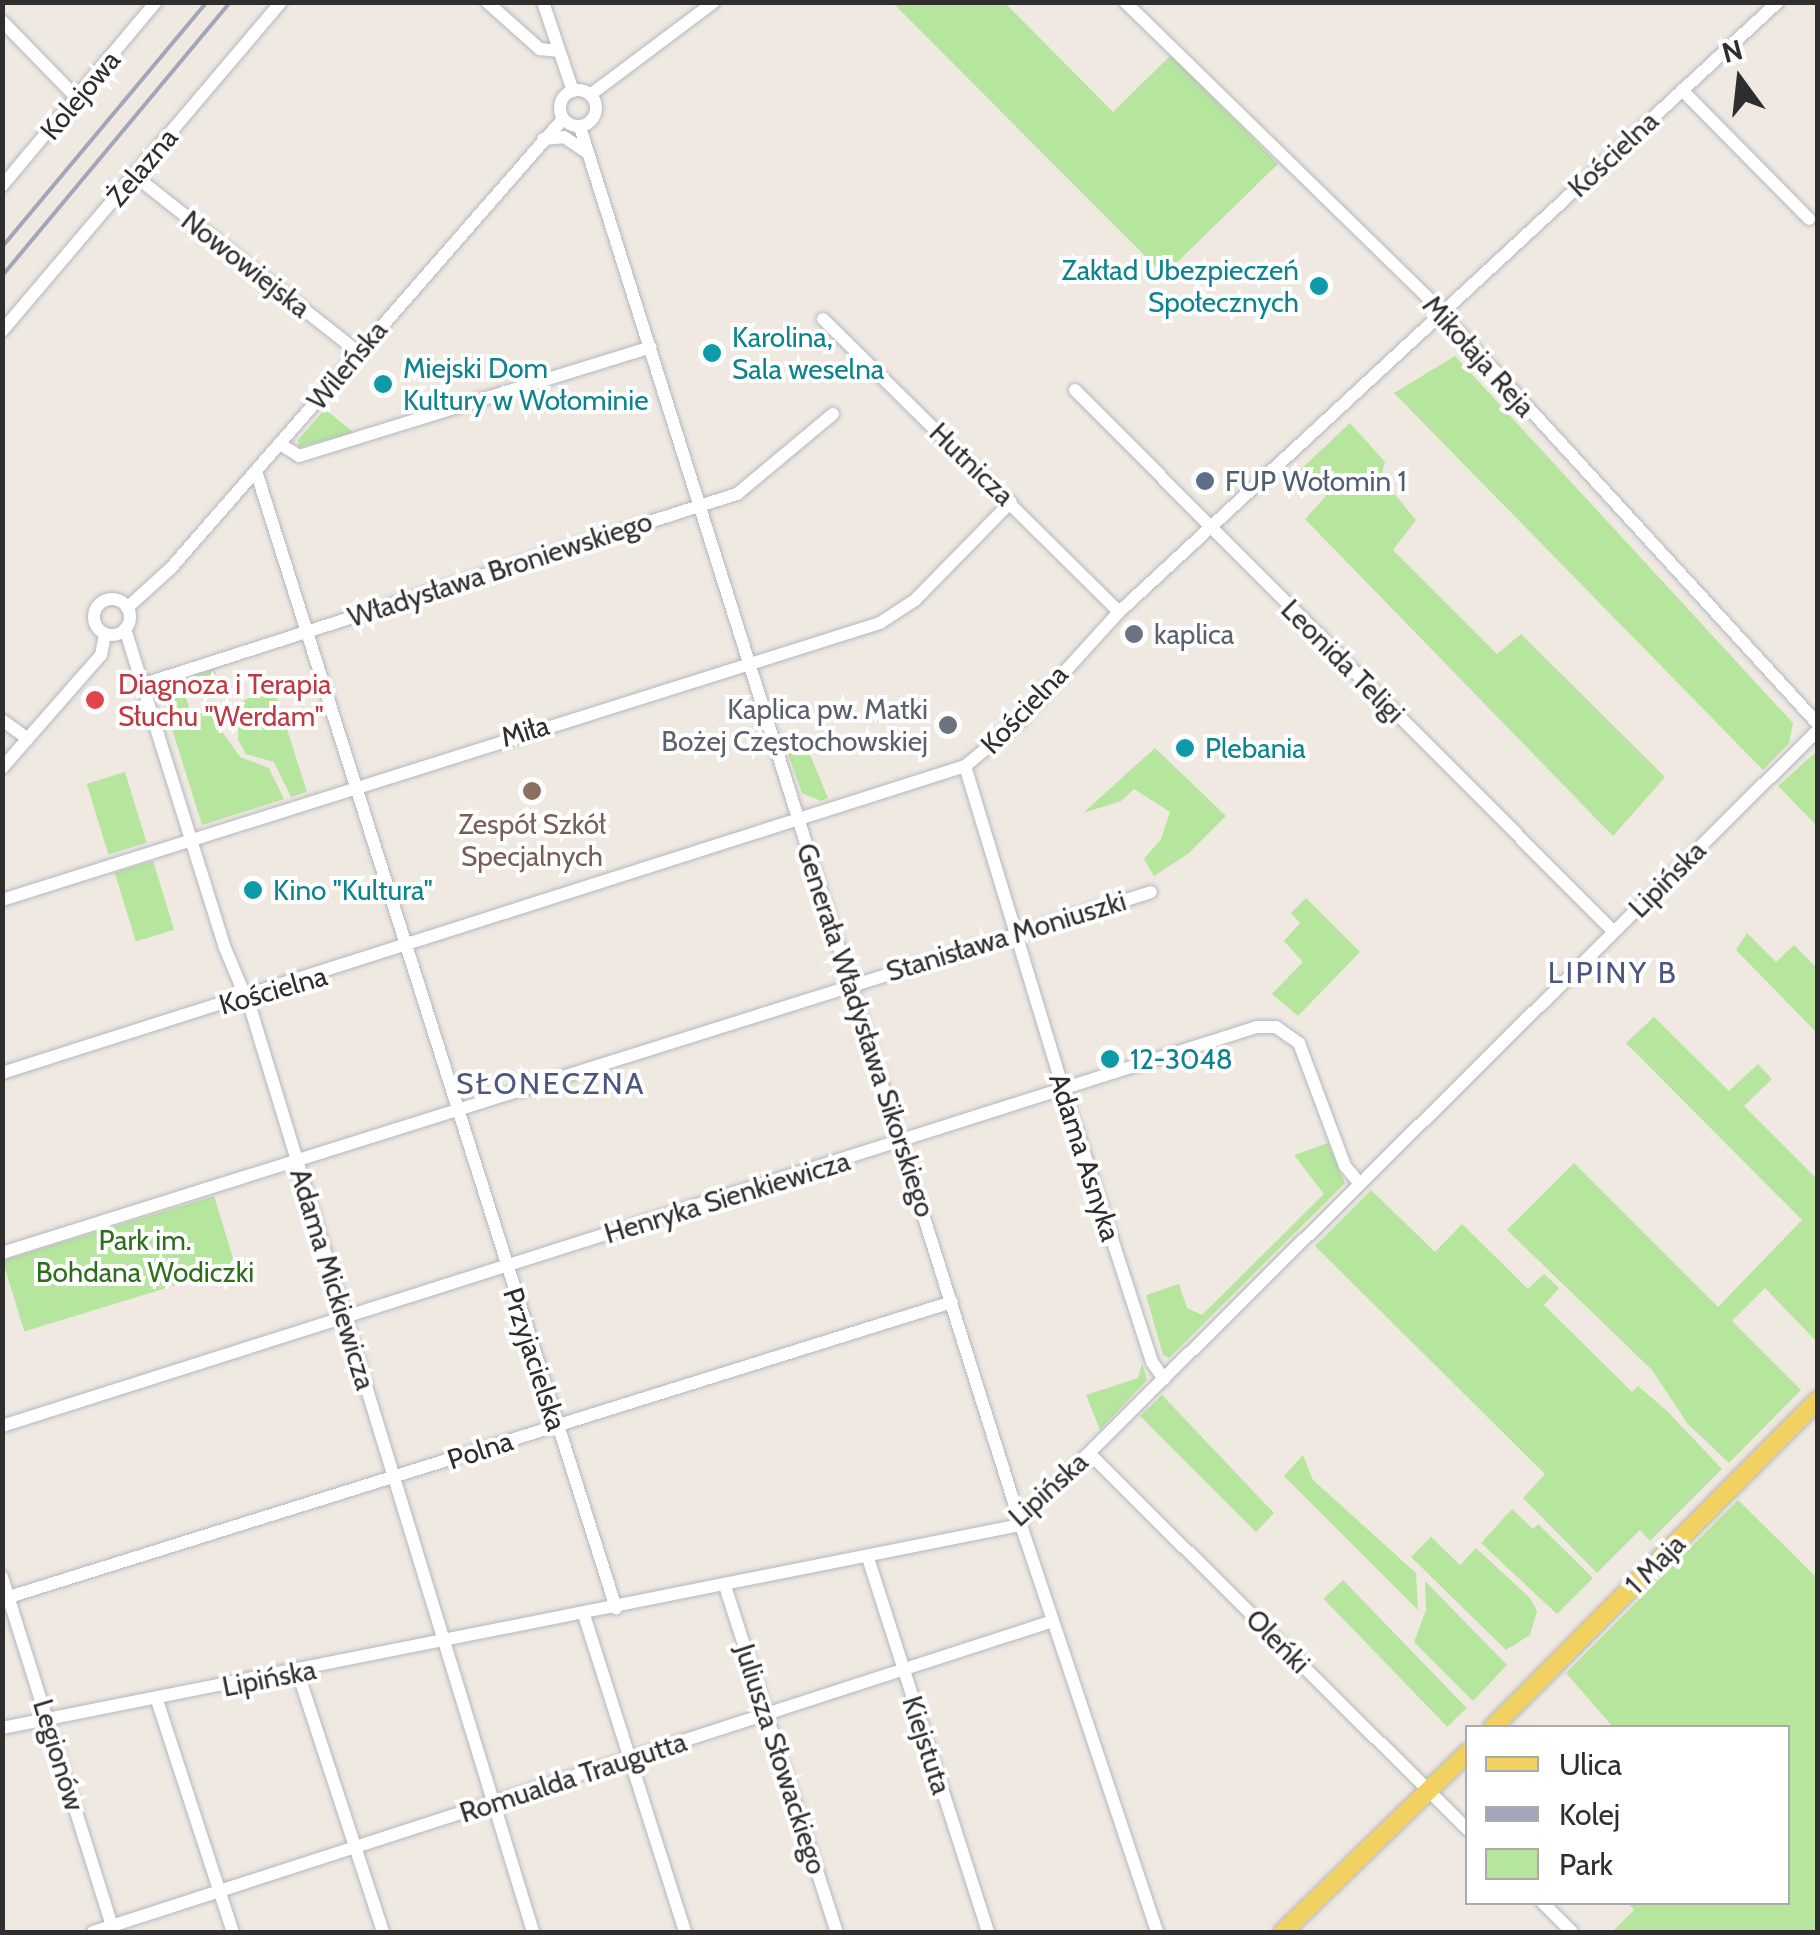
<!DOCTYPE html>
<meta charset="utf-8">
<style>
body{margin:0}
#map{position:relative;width:1820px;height:1935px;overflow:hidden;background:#efe9e1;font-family:Cabin,sans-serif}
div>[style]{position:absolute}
.green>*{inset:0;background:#b6e59e;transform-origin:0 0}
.roads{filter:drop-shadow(0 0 2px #b4b7c1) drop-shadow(0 0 2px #b4b7c1)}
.minor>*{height:12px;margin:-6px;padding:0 6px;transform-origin:6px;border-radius:6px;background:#fff}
.minor>.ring{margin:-6px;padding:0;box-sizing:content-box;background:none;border:12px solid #fff;border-radius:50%}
.major>*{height:18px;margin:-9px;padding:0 9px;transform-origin:9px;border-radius:9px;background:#f2d163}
.rail>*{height:4px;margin:-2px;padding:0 2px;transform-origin:2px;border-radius:2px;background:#a3a6b8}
.dots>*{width:28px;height:28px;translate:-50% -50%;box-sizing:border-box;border:5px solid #fff;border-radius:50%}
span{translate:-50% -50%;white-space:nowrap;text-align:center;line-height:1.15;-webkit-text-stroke:8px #fff;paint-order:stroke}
.street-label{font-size:28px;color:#2e2e2e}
.culture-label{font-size:28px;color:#0d838f}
.right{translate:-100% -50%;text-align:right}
.left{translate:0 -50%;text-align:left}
.service-label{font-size:28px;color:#4e5e75}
.worship-label{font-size:28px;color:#5b616d}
.health-label{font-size:28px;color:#be3a42}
.education-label{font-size:28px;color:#785e54}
.park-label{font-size:28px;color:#2c6e1b}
.neighbourhood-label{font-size:30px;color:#4d5680;letter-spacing:2.5px}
.frame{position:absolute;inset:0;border:5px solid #2e2e2e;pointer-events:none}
.legend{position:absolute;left:1465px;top:1725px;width:325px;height:180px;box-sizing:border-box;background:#fff;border:2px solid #ababab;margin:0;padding:12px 18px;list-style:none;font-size:30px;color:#2e2e2e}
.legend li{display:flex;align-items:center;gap:20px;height:50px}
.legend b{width:50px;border:2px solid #ababab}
.north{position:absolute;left:1690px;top:30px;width:100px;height:100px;-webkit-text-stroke:8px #fff;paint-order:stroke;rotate:345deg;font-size:28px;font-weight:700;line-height:40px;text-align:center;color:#2e2e2e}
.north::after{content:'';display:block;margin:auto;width:35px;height:45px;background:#2e2e2e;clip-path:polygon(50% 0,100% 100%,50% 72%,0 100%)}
</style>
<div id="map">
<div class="green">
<div style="clip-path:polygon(893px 3px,1005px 3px,1113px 112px,1171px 55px,1278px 164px,1164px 275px)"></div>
<div style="clip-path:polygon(1455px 356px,1793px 723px,1789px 743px,1763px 770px,1394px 393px)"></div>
<div style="clip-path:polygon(325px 409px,354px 433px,299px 447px,298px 440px)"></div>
<div style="clip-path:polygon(1350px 423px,1385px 462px,1381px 478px,1416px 520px,1393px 550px,1497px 654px,1521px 634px,1665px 777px,1613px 836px,1305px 519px,1326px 496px,1300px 470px)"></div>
<div style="clip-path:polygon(214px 669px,216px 674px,199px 680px,202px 690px,185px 695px,191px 713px,209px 713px,240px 757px,269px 768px,284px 799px,202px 825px,159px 687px)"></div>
<div style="clip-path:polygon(273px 685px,307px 792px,291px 797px,274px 762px,246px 754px,238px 740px,239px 703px)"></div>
<div style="clip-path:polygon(801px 733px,828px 798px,821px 801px,802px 793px,783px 739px)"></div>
<div style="clip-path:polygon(1155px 748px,1226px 816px,1188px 854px,1154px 876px,1144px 859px,1161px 839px,1170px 812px,1134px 789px,1121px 801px,1083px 813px)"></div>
<div style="clip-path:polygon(1817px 751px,1818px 751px,1817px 826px,1778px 786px)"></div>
<div style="left:125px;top:772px;width:74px;height:40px;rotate:73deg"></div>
<div style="left:153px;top:861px;width:72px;height:40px;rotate:73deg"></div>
<div style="clip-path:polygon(1306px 898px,1360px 952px,1298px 1016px,1272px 994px,1303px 962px,1284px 941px,1300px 923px,1291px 913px)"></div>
<div style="clip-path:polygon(1747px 933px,1776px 962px,1794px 945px,1817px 968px,1817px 1033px,1736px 950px)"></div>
<div style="clip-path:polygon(1654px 1017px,1729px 1091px,1758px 1064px,1772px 1079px,1744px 1106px,1817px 1179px,1817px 1342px,1765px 1288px,1732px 1321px,1801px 1390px,1729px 1463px,1687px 1423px,1652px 1370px,1507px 1230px,1574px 1163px,1718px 1307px,1802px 1220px,1626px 1043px)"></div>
<div style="clip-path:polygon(1328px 1143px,1345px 1183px,1169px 1358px,1163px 1355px,1146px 1295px,1179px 1284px,1187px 1308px,1202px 1315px,1324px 1194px,1294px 1155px)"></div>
<div style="clip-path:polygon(1371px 1190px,1435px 1252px,1462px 1224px,1528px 1289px,1544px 1274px,1559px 1288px,1544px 1305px,1632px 1392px,1638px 1386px,1667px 1411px,1722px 1469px,1650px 1541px,1640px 1530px,1597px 1573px,1523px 1498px,1545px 1474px,1315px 1246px)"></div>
<div style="left:214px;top:1196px;width:74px;height:221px;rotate:73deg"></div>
<div style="clip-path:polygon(1142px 1363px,1147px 1380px,1100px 1430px,1086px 1395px,1138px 1378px)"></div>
<div style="clip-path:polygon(1162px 1395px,1274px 1513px,1256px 1532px,1140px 1416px)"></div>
<div style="clip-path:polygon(1303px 1455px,1313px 1480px,1416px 1573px,1418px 1610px,1284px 1476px)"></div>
<div style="clip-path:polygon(1738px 1500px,1817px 1578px,1817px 1932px,1612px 1932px,1634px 1910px,1628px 1903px,1788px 1902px,1788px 1728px,1613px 1727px,1566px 1673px)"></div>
<div style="clip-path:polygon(1512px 1509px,1533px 1529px,1538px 1524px,1593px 1578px,1557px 1614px,1481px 1543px)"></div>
<div style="clip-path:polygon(1431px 1537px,1460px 1565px,1476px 1548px,1530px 1598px,1537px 1611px,1530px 1635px,1506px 1650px,1411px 1557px)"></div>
<div style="left:1343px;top:1580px;width:178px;height:27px;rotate:46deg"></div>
<div style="clip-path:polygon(1425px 1581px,1507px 1665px,1473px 1701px,1414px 1642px,1426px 1610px)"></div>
</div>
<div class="roads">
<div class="minor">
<div style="left:487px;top:2px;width:71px;rotate:41.6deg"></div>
<div style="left:540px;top:49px;width:19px;rotate:6deg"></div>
<div style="left:543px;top:2px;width:94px;rotate:71.4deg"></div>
<div style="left:1125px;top:2px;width:422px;rotate:44.3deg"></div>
<div style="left:1427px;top:297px;width:579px;rotate:47.52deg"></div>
<div style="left:2px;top:21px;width:107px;rotate:45.8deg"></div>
<div class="ring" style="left:560px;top:90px;width:24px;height:24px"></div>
<div style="left:1682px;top:90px;width:181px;rotate:45.4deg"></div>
<div style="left:590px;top:95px;width:155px;rotate:-36.9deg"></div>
<div style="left:580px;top:127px;width:1472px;rotate:72.49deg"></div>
<div style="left:1023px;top:1531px;width:423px;rotate:71.5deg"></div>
<div style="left:543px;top:139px;width:21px;rotate:-5deg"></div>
<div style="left:564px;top:137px;width:25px;rotate:34deg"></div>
<div style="left:135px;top:176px;width:284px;rotate:38.3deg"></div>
<div style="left:2px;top:186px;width:240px;rotate:-50.1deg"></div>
<div style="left:823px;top:319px;width:416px;rotate:44.7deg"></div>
<div style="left:2px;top:331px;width:431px;rotate:-49.7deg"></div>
<div style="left:1075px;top:390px;width:764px;rotate:45.16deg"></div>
<div style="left:280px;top:444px;width:22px;rotate:32deg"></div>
<div style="left:299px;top:456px;width:368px;rotate:-17.2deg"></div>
<div style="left:256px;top:471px;width:1193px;rotate:72.43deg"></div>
<div class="ring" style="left:94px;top:599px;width:24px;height:24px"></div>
<div style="left:127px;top:608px;width:59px;rotate:-42.3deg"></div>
<div style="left:171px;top:568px;width:596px;rotate:-48.88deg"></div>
<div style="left:125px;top:629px;width:334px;rotate:72.6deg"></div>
<div style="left:225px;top:948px;width:67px;rotate:67.2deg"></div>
<div style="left:251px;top:1010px;width:964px;rotate:72.99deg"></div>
<div style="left:144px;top:684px;width:623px;rotate:-17.77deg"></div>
<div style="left:737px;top:494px;width:125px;rotate:-39.8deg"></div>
<div style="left:2px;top:720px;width:32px;rotate:36deg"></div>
<div style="left:965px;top:766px;width:340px;rotate:73.1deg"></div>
<div style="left:1064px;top:1091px;width:285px;rotate:72deg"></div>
<div style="left:1152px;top:1362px;width:21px;rotate:55deg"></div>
<div style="left:2px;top:768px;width:150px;rotate:-48.8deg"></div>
<div style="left:101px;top:655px;width:21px;rotate:-79deg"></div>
<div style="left:2px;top:900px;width:921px;rotate:-17.51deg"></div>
<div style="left:880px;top:623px;width:42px;rotate:-33.3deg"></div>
<div style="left:915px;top:600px;width:137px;rotate:-45.6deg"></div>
<div style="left:2px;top:1073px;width:1011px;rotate:-17.68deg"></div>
<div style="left:965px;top:766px;width:71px;rotate:-39.3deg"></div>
<div style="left:1020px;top:721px;width:147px;rotate:-47.8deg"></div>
<div style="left:1119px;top:612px;width:898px;rotate:-42.79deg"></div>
<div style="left:2px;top:1253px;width:1204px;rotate:-17.44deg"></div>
<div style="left:2px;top:1426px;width:1317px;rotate:-17.64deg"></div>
<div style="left:1257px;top:1027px;width:19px"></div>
<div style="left:1276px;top:1027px;width:28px;rotate:35deg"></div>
<div style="left:1299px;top:1043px;width:131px;rotate:69.5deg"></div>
<div style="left:1345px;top:1166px;width:23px;rotate:50deg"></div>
<div style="left:1089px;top:1453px;width:535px;rotate:44.85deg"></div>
<div style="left:868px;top:1558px;width:393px;rotate:72.2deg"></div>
<div style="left:2px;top:1577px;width:372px;rotate:72.5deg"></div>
<div style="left:725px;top:1586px;width:364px;rotate:72.1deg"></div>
<div style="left:9px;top:1597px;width:988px;rotate:-17.37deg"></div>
<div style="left:584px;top:1615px;width:333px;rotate:72.3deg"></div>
<div style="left:298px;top:1673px;width:273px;rotate:71.8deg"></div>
<div style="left:157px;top:1700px;width:244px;rotate:71.9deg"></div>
<div style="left:2px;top:1728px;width:1033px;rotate:-11.28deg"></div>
<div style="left:1015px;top:1526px;width:1131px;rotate:-44.75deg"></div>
<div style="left:1542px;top:1902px;width:42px;rotate:45deg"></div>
<div style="left:93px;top:1932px;width:1009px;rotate:-17.95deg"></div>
</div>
<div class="major">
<div style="left:1492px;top:1728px;width:462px;rotate:-45.2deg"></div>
<div style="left:1283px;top:1932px;width:258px;rotate:-44.2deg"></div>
</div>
</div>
<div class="rail">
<div style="left:2px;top:247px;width:319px;rotate:-50.1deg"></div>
<div style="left:2px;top:276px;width:356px;rotate:-50.2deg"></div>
</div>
<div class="dots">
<div style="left:1319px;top:286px;background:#0f9aa8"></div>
<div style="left:712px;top:353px;background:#0f9aa8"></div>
<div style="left:383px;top:384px;background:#0f9aa8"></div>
<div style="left:1205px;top:481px;background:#5c6f8a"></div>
<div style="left:1134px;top:634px;background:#6b7280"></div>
<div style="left:95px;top:700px;background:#e0444e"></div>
<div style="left:948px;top:725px;background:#6b7280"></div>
<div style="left:1185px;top:748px;background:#0f9aa8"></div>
<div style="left:532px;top:791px;background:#8d6e63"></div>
<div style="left:253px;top:890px;background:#0f9aa8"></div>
<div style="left:1110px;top:1059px;background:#0f9aa8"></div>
</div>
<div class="street-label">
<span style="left:80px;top:95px;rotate:-50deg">Kolejowa</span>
<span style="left:1613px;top:154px;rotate:-43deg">Kościelna</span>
<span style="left:142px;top:167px;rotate:-50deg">Żelazna</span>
<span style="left:246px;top:264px;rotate:38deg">Nowowiejska</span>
<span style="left:1479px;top:356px;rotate:48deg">Mikołaja Reja</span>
<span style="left:347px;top:365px;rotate:-50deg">Wileńska</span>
<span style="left:972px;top:464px;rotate:44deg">Hutnicza</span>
<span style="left:500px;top:569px;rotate:-18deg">Władysława Broniewskiego</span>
<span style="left:1343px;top:661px;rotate:45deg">Leonida Teligi</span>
<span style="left:1024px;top:709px;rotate:-46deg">Kościelna</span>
<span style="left:525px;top:731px;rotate:-16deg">Miła</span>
<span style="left:1667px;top:879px;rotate:-45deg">Lipińska</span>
<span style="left:1006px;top:936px;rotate:-17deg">Stanisława Moniuszki</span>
<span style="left:273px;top:990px;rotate:-16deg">Kościelna</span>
<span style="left:866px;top:1030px;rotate:72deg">Generała Władysława Sikorskiego</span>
<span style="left:1085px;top:1157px;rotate:72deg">Adama Asnyka</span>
<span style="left:727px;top:1197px;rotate:-17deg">Henryka Sienkiewicza</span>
<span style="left:333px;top:1279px;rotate:73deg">Adama Mickiewicza</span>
<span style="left:535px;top:1359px;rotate:72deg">Przyjacielska</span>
<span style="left:480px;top:1450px;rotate:-18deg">Polna</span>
<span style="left:1048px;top:1489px;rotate:-42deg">Lipińska</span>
<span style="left:1655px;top:1564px;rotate:-45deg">1 Maja</span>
<span style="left:1278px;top:1641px;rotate:45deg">Oleńki</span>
<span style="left:269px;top:1678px;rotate:-11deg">Lipińska</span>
<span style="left:927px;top:1745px;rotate:72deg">Kiejstuta</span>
<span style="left:59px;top:1755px;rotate:73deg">Legionów</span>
<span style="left:781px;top:1759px;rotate:72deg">Juliusza Słowackiego</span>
<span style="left:573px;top:1777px;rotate:-18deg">Romualda Traugutta</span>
</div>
<div class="culture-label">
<span class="right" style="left:1299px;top:286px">Zakład Ubezpieczeń<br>Społecznych</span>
<span class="left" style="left:732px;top:353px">Karolina,<br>Sala weselna</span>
<span class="left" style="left:403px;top:384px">Miejski Dom<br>Kultury w Wołominie</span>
<span class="left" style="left:1205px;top:748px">Plebania</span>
<span class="left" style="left:273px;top:890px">Kino "Kultura"</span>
<span class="left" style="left:1130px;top:1059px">12-3048</span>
</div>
<div class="service-label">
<span class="left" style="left:1225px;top:481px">FUP Wołomin 1</span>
</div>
<div class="worship-label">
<span class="left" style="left:1154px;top:634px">kaplica</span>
<span class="right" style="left:928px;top:725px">Kaplica pw. Matki<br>Bożej Częstochowskiej</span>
</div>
<div class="health-label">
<span class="left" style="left:118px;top:700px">Diagnoza i Terapia<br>Słuchu "Werdam"</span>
</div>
<div class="education-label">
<span style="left:532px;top:840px">Zespół Szkół<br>Specjalnych</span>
</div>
<div class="park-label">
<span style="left:145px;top:1256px">Park im.<br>Bohdana Wodiczki</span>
</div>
<div class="neighbourhood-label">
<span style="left:1613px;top:973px">LIPINY B</span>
<span style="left:551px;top:1084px">SŁONECZNA</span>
</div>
<div class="frame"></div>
<ul class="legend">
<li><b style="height:12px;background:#f2d163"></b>Ulica</li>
<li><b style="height:12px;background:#a3a6b8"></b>Kolej</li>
<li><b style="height:28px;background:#b6e59e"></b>Park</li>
</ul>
<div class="north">N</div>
</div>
